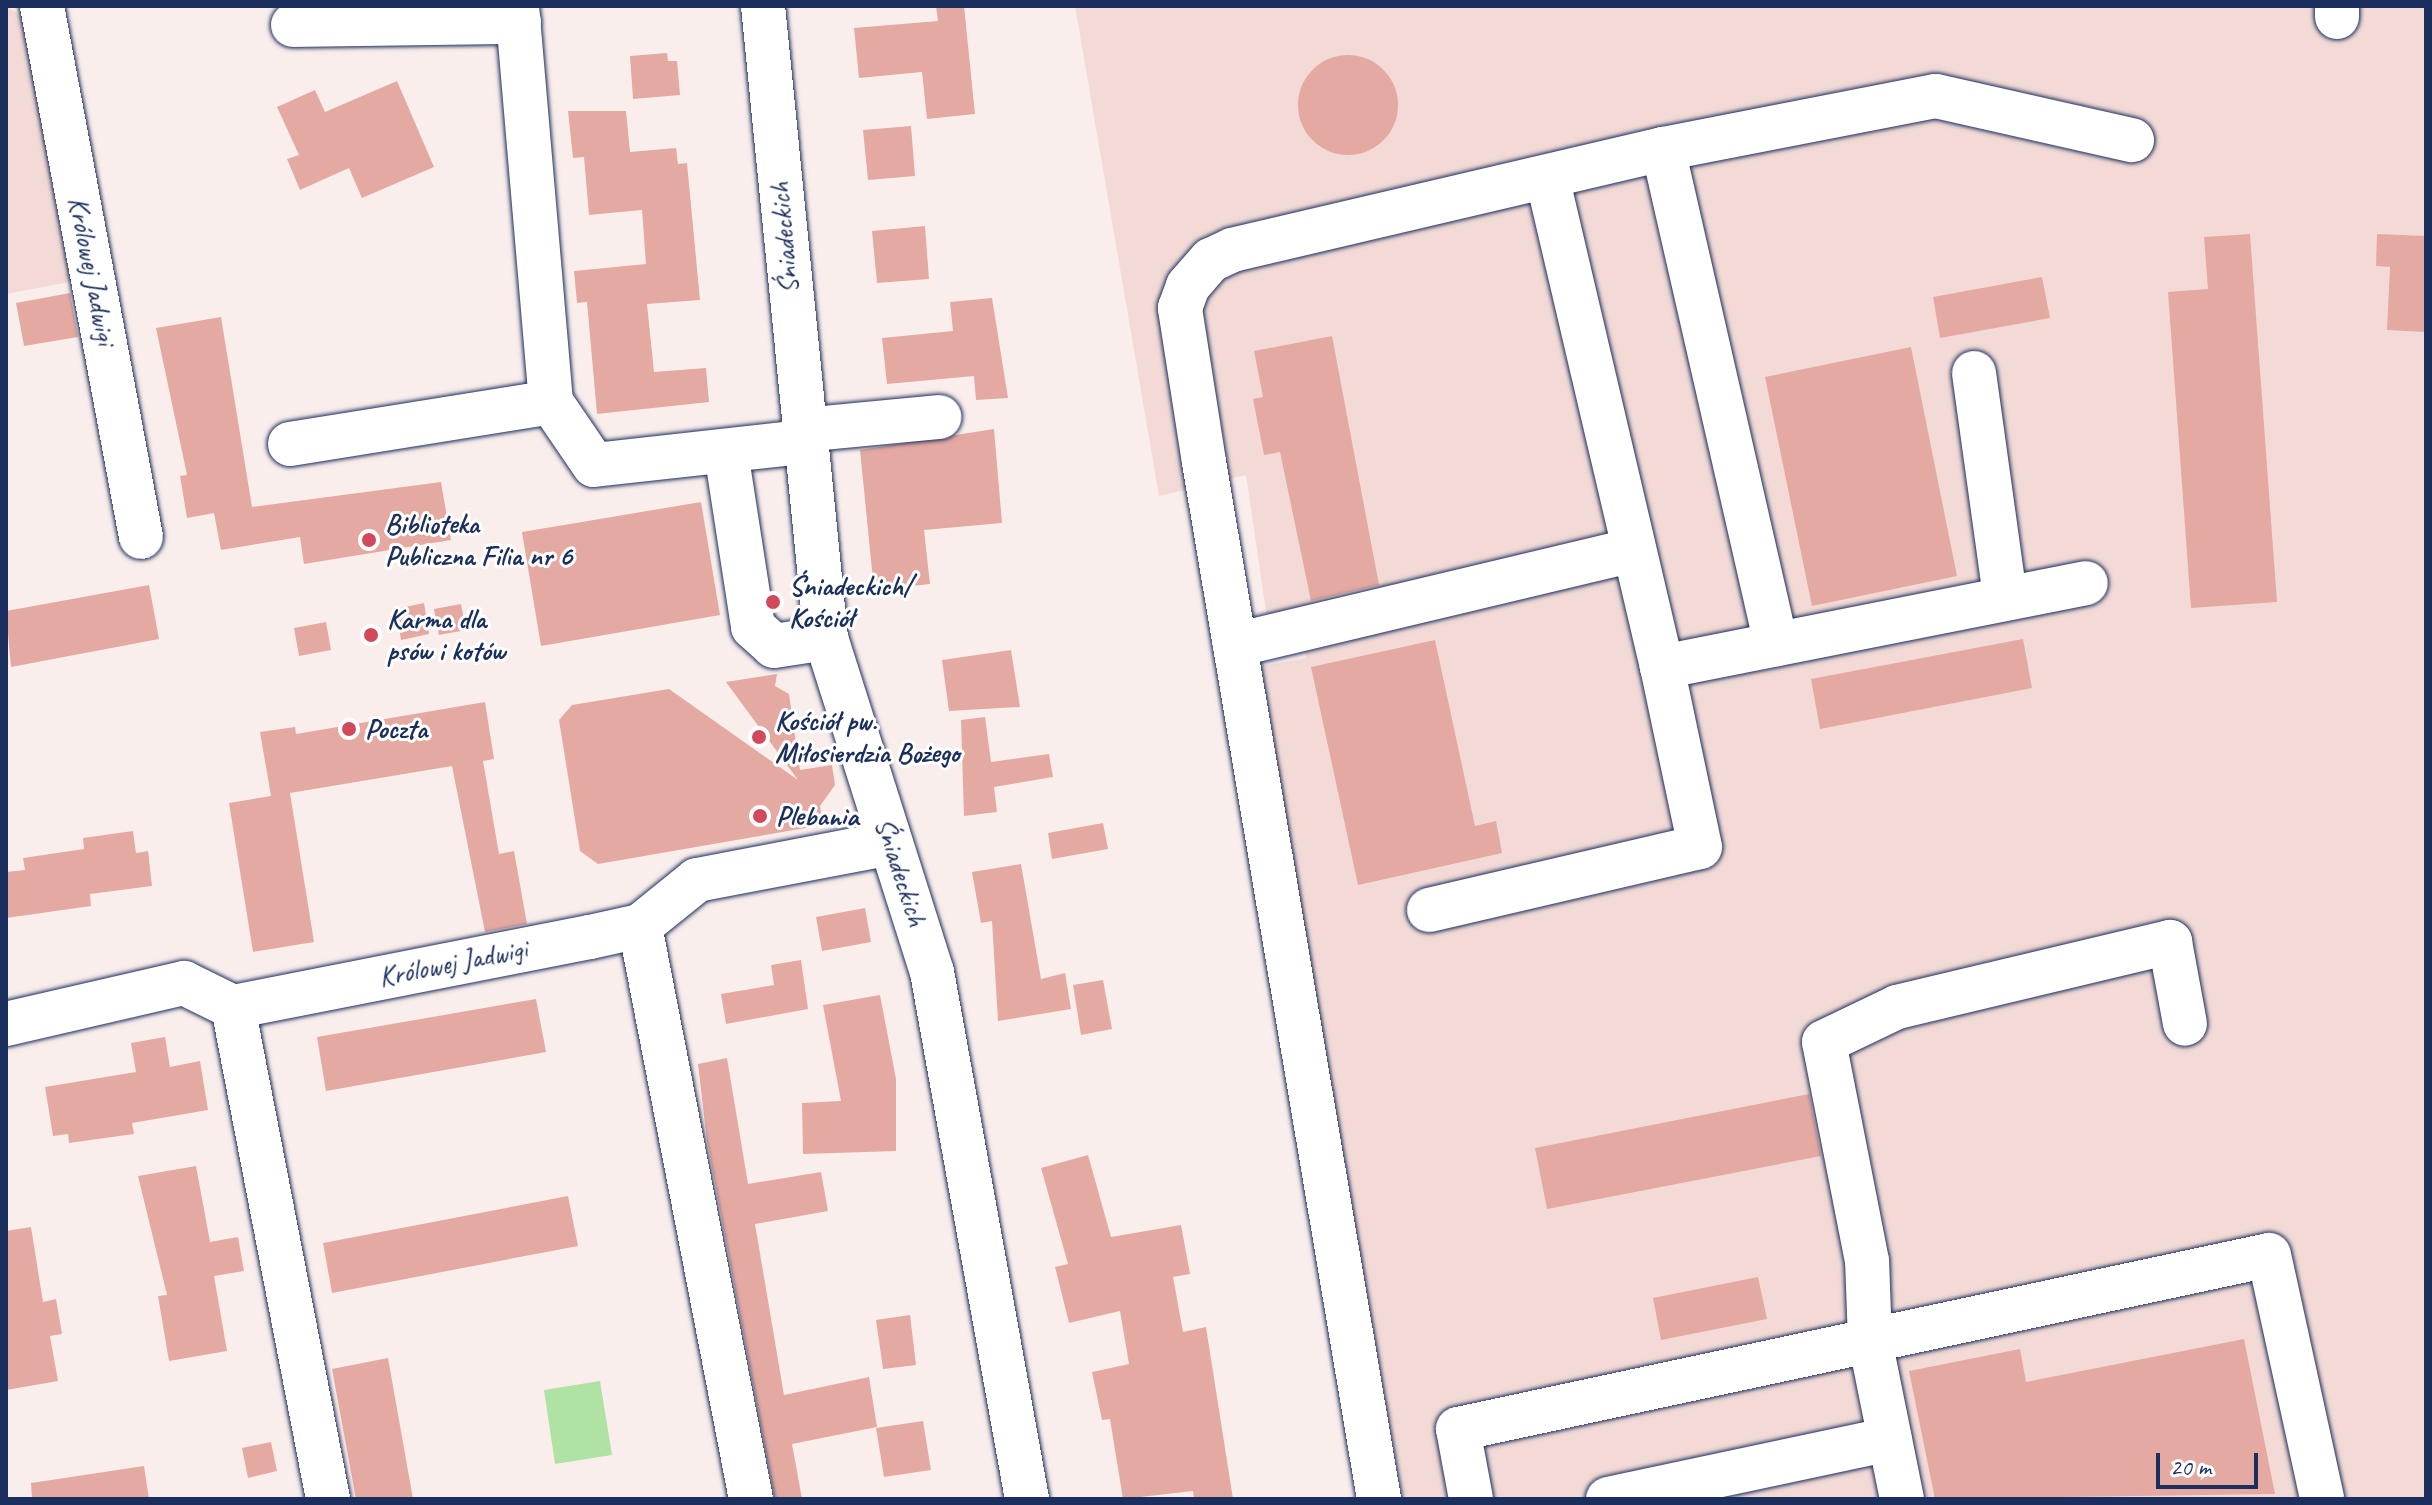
<!DOCTYPE html>
<html>
<head>
<meta charset="utf-8">
<style>
	body { margin:0 }
	#map { position:relative; width:2432px; height:1505px; overflow:hidden; background:#faeeec; font-family:Caveat,sans-serif }
	div>[style] { position:absolute }
	.built>* { inset:0; background:#f3dad6 }
	.green>* { inset:0; background:#afe2a3 }
	.building>* { inset:0; background:#e4aaa2 }
	.round { border-radius:50% }
	.roads { filter:drop-shadow(0 0 2px #1b2f5e) drop-shadow(0 0 2px #1b2f5e) }
	.minor>* { height:44px; margin:-22px; padding:0 22px; transform-origin:22px; border-radius:22px; background:#fff }
	.dots>* { width:22px; height:22px; translate:-50% -50%; box-sizing:border-box; border:4px solid #fff; border-radius:50% }
	span { translate:-50% -50%; white-space:nowrap; text-align:center; line-height:1.15; -webkit-text-stroke:6px #fff; paint-order:stroke }
	.street-label { font-size:28px; color:#1b2f5e }
	.poi-label { font-size:28px; color:#1b2f5e; font-weight:700 }
	.left { translate:0 -50%; text-align:left }
	.frame { position:absolute; inset:0; border:8px solid #1b2f5e; pointer-events:none }
	.scale { position:absolute; left:2156px; top:1453px; width:102px; height:36px; box-sizing:border-box; border:4px solid #1b2f5e; border-top:0; padding-left:10px; font-size:24px; line-height:28px; white-space:nowrap; color:#1b2f5e; -webkit-text-stroke:6px #fff; paint-order:stroke }
</style>
</head>
<body>
<div id="map">
	<div class="built">
		<div style="clip-path:polygon(6px 6px,24px 18px,80px 280px,6px 294px)"></div>
		<div style="clip-path:polygon(1075px 6px,2426px 6px,2426px 1499px,1403px 1499px,1257px 667px,1306px 658px,1303px 635px,1268px 625px,1246px 475px,1159px 496px)"></div>
	</div>
	<div class="green">
		<div style="clip-path:polygon(600px 1381px,612px 1455px,555px 1464px,544px 1390px)"></div>
	</div>
	<div class="building">
		<div style="clip-path:polygon(936px 6px,964px 6px,975px 114px,927px 119px,922px 72px,859px 78px,854px 28px,938px 21px)"></div>
		<div style="clip-path:polygon(667px 53px,668px 61px,677px 61px,680px 95px,633px 99px,630px 56px)"></div>
		<div class="round" style="left:1298px;top:55px;width:100px;height:100px"></div>
		<div style="clip-path:polygon(397px 81px,434px 167px,362px 198px,349px 168px,300px 190px,287px 159px,299px 155px,277px 107px,315px 90px,325px 112px)"></div>
		<div style="clip-path:polygon(568px 111px,626px 111px,630px 152px,676px 148px,678px 164px,687px 163px,700px 300px,647px 304px,654px 372px,706px 368px,709px 402px,597px 414px,587px 302px,577px 303px,574px 271px,646px 264px,642px 210px,589px 215px,584px 157px,573px 158px)"></div>
		<div style="clip-path:polygon(911px 126px,915px 176px,868px 180px,863px 130px)"></div>
		<div style="clip-path:polygon(925px 226px,929px 279px,877px 283px,872px 231px)"></div>
		<div style="clip-path:polygon(2250px 234px,2277px 602px,2191px 608px,2168px 292px,2208px 289px,2204px 237px)"></div>
		<div style="clip-path:polygon(2377px 234px,2426px 236px,2426px 332px,2387px 330px,2390px 267px,2376px 266px)"></div>
		<div style="clip-path:polygon(2042px 277px,2050px 318px,1940px 338px,1933px 297px)"></div>
		<div style="clip-path:polygon(70px 293px,78px 337px,24px 346px,16px 303px)"></div>
		<div style="clip-path:polygon(992px 298px,1008px 398px,976px 400px,974px 376px,887px 384px,882px 338px,953px 331px,950px 302px)"></div>
		<div style="clip-path:polygon(221px 317px,252px 507px,441px 482px,451px 540px,304px 564px,300px 537px,221px 550px,214px 513px,187px 518px,180px 476px,187px 475px,156px 328px)"></div>
		<div style="clip-path:polygon(1332px 336px,1379px 585px,1311px 601px,1280px 452px,1264px 455px,1253px 399px,1263px 397px,1254px 351px)"></div>
		<div style="clip-path:polygon(1911px 347px,1957px 576px,1812px 606px,1765px 377px)"></div>
		<div style="clip-path:polygon(994px 429px,1002px 523px,924px 530px,930px 584px,874px 590px,860px 450px)"></div>
		<div style="clip-path:polygon(701px 502px,720px 615px,541px 646px,522px 532px)"></div>
		<div style="clip-path:polygon(149px 585px,159px 639px,11px 667px,6px 611px)"></div>
		<div style="clip-path:polygon(424px 603px,429px 634px,401px 640px,396px 609px)"></div>
		<div style="clip-path:polygon(461px 604px,466px 630px,439px 635px,434px 609px)"></div>
		<div style="clip-path:polygon(326px 622px,331px 650px,299px 656px,294px 628px)"></div>
		<div style="clip-path:polygon(2023px 639px,2032px 688px,1820px 729px,1811px 679px)"></div>
		<div style="clip-path:polygon(1435px 640px,1475px 826px,1496px 821px,1502px 853px,1358px 885px,1311px 667px)"></div>
		<div style="clip-path:polygon(1011px 650px,1020px 707px,949px 711px,942px 660px)"></div>
		<div style="clip-path:polygon(777px 674px,775px 686px,789px 694px,800px 770px,832px 765px,835px 785px,820px 806px,823px 825px,598px 864px,580px 851px,559px 720px,572px 705px,669px 689px,798px 780px,726px 682px)"></div>
		<div style="clip-path:polygon(485px 702px,494px 759px,483px 761px,499px 854px,514px 851px,527px 924px,485px 932px,452px 766px,290px 793px,314px 942px,253px 952px,229px 803px,271px 796px,260px 732px,295px 727px,296px 734px)"></div>
		<div style="clip-path:polygon(985px 717px,991px 762px,1049px 754px,1053px 777px,994px 787px,997px 812px,964px 816px,961px 720px)"></div>
		<div style="clip-path:polygon(1103px 823px,1108px 849px,1052px 859px,1048px 833px)"></div>
		<div style="clip-path:polygon(133px 831px,136px 853px,148px 851px,152px 886px,90px 894px,91px 906px,6px 918px,6px 872px,25px 870px,23px 858px,84px 849px,83px 838px)"></div>
		<div style="clip-path:polygon(1021px 864px,1041px 979px,1065px 973px,1071px 1009px,998px 1021px,992px 921px,981px 923px,972px 872px)"></div>
		<div style="clip-path:polygon(865px 908px,871px 942px,822px 951px,816px 917px)"></div>
		<div style="clip-path:polygon(801px 960px,808px 1009px,726px 1024px,721px 994px,774px 985px,771px 965px)"></div>
		<div style="clip-path:polygon(1103px 980px,1112px 1029px,1081px 1035px,1073px 985px)"></div>
		<div style="clip-path:polygon(880px 995px,896px 1079px,896px 1151px,803px 1154px,802px 1103px,841px 1101px,823px 1005px)"></div>
		<div style="clip-path:polygon(536px 999px,546px 1052px,326px 1091px,317px 1037px)"></div>
		<div style="clip-path:polygon(165px 1037px,170px 1067px,200px 1061px,208px 1110px,132px 1123px,134px 1134px,69px 1143px,68px 1134px,53px 1136px,45px 1087px,136px 1072px,131px 1043px)"></div>
		<div style="clip-path:polygon(727px 1058px,748px 1184px,821px 1172px,828px 1211px,755px 1224px,784px 1395px,869px 1377px,877px 1427px,792px 1444px,802px 1499px,775px 1499px,707px 1141px,698px 1064px)"></div>
		<div style="clip-path:polygon(1809px 1094px,1821px 1156px,1547px 1209px,1535px 1148px)"></div>
		<div style="clip-path:polygon(1088px 1155px,1111px 1237px,1181px 1225px,1190px 1274px,1173px 1277px,1183px 1332px,1206px 1327px,1233px 1499px,1194px 1499px,1193px 1491px,1123px 1499px,1110px 1419px,1102px 1420px,1092px 1372px,1129px 1364px,1120px 1311px,1069px 1323px,1055px 1267px,1068px 1264px,1041px 1168px)"></div>
		<div style="clip-path:polygon(196px 1166px,210px 1242px,238px 1237px,244px 1271px,214px 1276px,227px 1351px,169px 1361px,158px 1296px,167px 1295px,138px 1176px)"></div>
		<div style="clip-path:polygon(568px 1196px,578px 1246px,332px 1293px,323px 1243px)"></div>
		<div style="clip-path:polygon(31px 1227px,43px 1302px,56px 1299px,62px 1334px,50px 1336px,58px 1381px,6px 1390px,6px 1231px)"></div>
		<div style="clip-path:polygon(1758px 1277px,1767px 1319px,1661px 1340px,1653px 1298px)"></div>
		<div style="clip-path:polygon(910px 1315px,916px 1365px,883px 1369px,876px 1320px)"></div>
		<div style="clip-path:polygon(2244px 1339px,2275px 1494px,1935px 1499px,1909px 1371px,2020px 1349px,2026px 1382px)"></div>
		<div style="clip-path:polygon(388px 1358px,413px 1499px,356px 1499px,332px 1369px)"></div>
		<div style="clip-path:polygon(923px 1421px,931px 1470px,884px 1477px,876px 1428px)"></div>
		<div style="clip-path:polygon(271px 1442px,277px 1471px,248px 1478px,242px 1448px)"></div>
		<div style="clip-path:polygon(144px 1466px,149px 1499px,32px 1499px,31px 1483px)"></div>
	</div>
	<div class="roads">
		<div class="minor">
			<div style="left:42px;top:6px;width:540px;rotate:79.44deg"></div>
			<div style="left:517px;top:6px;width:397px;rotate:85.1deg"></div>
			<div style="left:551px;top:402px;width:76px;rotate:55.7deg"></div>
			<div style="left:594px;top:465px;width:211px;rotate:-6.3deg"></div>
			<div style="left:763px;top:6px;width:635px;rotate:84.31deg"></div>
			<div style="left:826px;top:638px;width:350px;rotate:72.4deg"></div>
			<div style="left:932px;top:972px;width:535px;rotate:79.78deg"></div>
			<div style="left:2337px;top:6px;width:11px;rotate:90deg"></div>
			<div style="left:293px;top:25px;width:226px;rotate:-0.8deg"></div>
			<div style="left:1663px;top:149px;width:508px;rotate:77.14deg"></div>
			<div style="left:1548px;top:181px;width:499px;rotate:76.8deg"></div>
			<div style="left:1974px;top:373px;width:225px;rotate:82.1deg"></div>
			<div style="left:802px;top:430px;width:138px;rotate:-5.4deg"></div>
			<div style="left:290px;top:444px;width:264px;rotate:-9.1deg"></div>
			<div style="left:726px;top:452px;width:177px;rotate:81.2deg"></div>
			<div style="left:753px;top:627px;width:28px;rotate:42deg"></div>
			<div style="left:774px;top:646px;width:53px;rotate:-8.7deg"></div>
			<div style="left:1235px;top:645px;width:410px;rotate:-13.4deg"></div>
			<div style="left:1429px;top:910px;width:278px;rotate:-13.1deg"></div>
			<div style="left:1700px;top:847px;width:184px;rotate:-101.9deg"></div>
			<div style="left:1662px;top:667px;width:432px;rotate:-11.2deg"></div>
			<div style="left:640px;top:926px;width:584px;rotate:79.04deg"></div>
			<div style="left:233px;top:1007px;width:501px;rotate:79.07deg"></div>
			<div style="left:6px;top:1024px;width:183px;rotate:-13deg"></div>
			<div style="left:184px;top:983px;width:55px;rotate:26.1deg"></div>
			<div style="left:233px;top:1007px;width:364px;rotate:-11.1deg"></div>
			<div style="left:590px;top:937px;width:51px;rotate:-12.4deg"></div>
			<div style="left:640px;top:926px;width:73px;rotate:-38.9deg"></div>
			<div style="left:697px;top:880px;width:197px;rotate:-10.8deg"></div>
			<div style="left:1379px;top:1499px;width:1052px;rotate:-99.58deg"></div>
			<div style="left:1204px;top:462px;width:156px;rotate:-98.9deg"></div>
			<div style="left:1180px;top:308px;width:23px;rotate:-70deg"></div>
			<div style="left:1188px;top:286px;width:35px;rotate:-49deg"></div>
			<div style="left:1211px;top:260px;width:23px;rotate:-25deg"></div>
			<div style="left:1232px;top:250px;width:443px;rotate:-13.2deg"></div>
			<div style="left:1663px;top:149px;width:278px;rotate:-11deg"></div>
			<div style="left:1936px;top:96px;width:201px;rotate:12.7deg"></div>
			<div style="left:1471px;top:1499px;width:71px;rotate:-100.5deg"></div>
			<div style="left:1458px;top:1429px;width:829px;rotate:-12.11deg"></div>
			<div style="left:2269px;top:1255px;width:250px;rotate:77.7deg"></div>
			<div style="left:1608px;top:1499px;width:288px;rotate:-12deg"></div>
			<div style="left:1902px;top:1499px;width:161px;rotate:-101.4deg"></div>
			<div style="left:1870px;top:1341px;width:80px;rotate:-92.1deg"></div>
			<div style="left:1867px;top:1261px;width:223px;rotate:-101.1deg"></div>
			<div style="left:1824px;top:1042px;width:81px;rotate:-25.6deg"></div>
			<div style="left:1897px;top:1007px;width:281px;rotate:-13.4deg"></div>
			<div style="left:2170px;top:942px;width:83px;rotate:79.6deg"></div>
		</div>
	</div>
	<div class="dots">
		<div style="left:369px;top:540px;background:#d1495b"></div>
		<div style="left:773px;top:602px;background:#d1495b"></div>
		<div style="left:371px;top:635px;background:#d1495b"></div>
		<div style="left:349px;top:729px;background:#d1495b"></div>
		<div style="left:759px;top:737px;background:#d1495b"></div>
		<div style="left:760px;top:816px;background:#d1495b"></div>
	</div>
	<div class="street-label">
		<span style="left:784px;top:238px;rotate:-95deg">Śniadeckich</span>
		<span style="left:92px;top:271px;rotate:79deg">Królowej Jadwigi</span>
		<span style="left:901px;top:872px;rotate:72deg">Śniadeckich</span>
		<span style="left:453px;top:963px;rotate:-11deg">Królowej Jadwigi</span>
	</div>
	<div class="poi-label">
		<span class="left" style="left:385px;top:540px">Biblioteka<br>Publiczna Filia nr 6</span>
		<span class="left" style="left:789px;top:602px">Śniadeckich/<br>Kościół</span>
		<span class="left" style="left:387px;top:635px">Karma dla<br>psów i kotów</span>
		<span class="left" style="left:775px;top:737px">Kościół pw.<br>Miłosierdzia Bożego</span>
		<span class="left" style="left:365px;top:729px">Poczta</span>
		<span class="left" style="left:776px;top:816px">Plebania</span>
	</div>
	<div class="frame"></div>
	<div class="scale">20 m</div>
</div>
</body>
</html>
